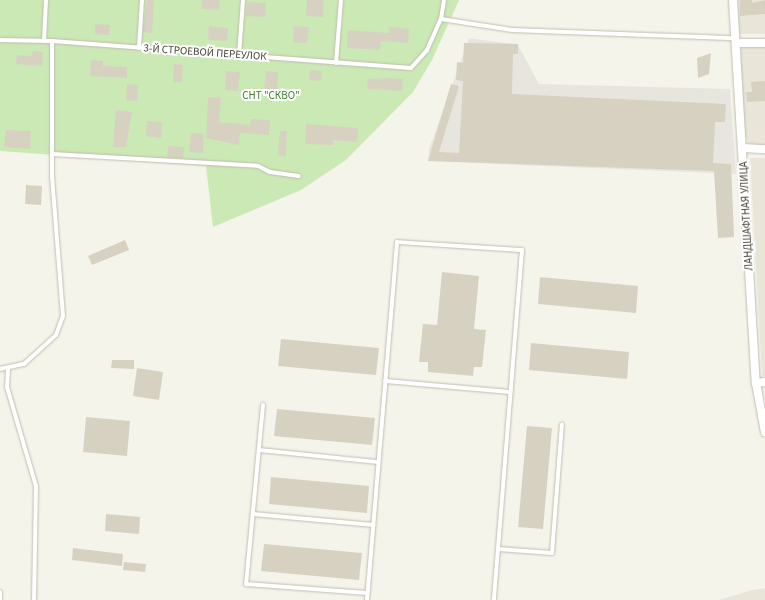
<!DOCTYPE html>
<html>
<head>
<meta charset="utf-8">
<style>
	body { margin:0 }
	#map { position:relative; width:765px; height:600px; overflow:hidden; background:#f5f4eb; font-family:"Source Sans 3",sans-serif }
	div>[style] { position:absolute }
	.residential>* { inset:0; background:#e9e6d9 }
	.industrial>* { inset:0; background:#e8e5df }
	.green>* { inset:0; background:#cbe9b5 }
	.building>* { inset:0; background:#d7d1c1 }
	.roads { filter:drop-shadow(0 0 1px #c1bdae) drop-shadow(0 0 1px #c1bdae) }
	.lane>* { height:4px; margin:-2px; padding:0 2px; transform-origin:2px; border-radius:2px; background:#fff }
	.street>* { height:8px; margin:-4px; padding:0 4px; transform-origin:4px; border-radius:4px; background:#fff }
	span { translate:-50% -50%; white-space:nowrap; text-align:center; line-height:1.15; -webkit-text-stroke:4px #fff; paint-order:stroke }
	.street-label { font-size:11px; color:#4a4539 }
	.park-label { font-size:11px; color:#407c2b }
</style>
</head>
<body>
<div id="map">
	<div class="residential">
		<div style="clip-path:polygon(738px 0,765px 0,765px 34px,739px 34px)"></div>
		<div style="clip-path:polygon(740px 46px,765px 46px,765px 148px,753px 149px,742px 132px)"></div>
		<div style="clip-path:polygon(750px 158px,765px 158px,765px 376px,762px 376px)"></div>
		<div style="clip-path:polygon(765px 588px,765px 600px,719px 600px,752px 590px)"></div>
	</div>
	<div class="industrial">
		<div style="clip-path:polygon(469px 38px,518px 45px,539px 84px,730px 89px,736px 174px,428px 161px,429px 149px)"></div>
	</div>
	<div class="green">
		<div style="clip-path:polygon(0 0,459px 0,432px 60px,413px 92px,346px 160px,301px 190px,213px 227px,206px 166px,0 151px)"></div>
	</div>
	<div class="building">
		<div style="clip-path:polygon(147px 0,154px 0,152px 33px,143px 32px)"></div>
		<div style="clip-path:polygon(202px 0,220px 0,219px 10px,201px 9px)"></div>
		<div style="clip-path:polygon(307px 0,324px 0,323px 17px,306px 16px)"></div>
		<div style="clip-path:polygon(740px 0,752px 0,752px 3px,765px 0,765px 14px,740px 16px)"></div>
		<div style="clip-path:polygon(247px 2px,266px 3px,265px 17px,246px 16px)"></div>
		<div style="clip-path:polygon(95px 24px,110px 25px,109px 35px,95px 34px)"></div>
		<div style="clip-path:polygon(209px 26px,228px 28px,227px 41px,208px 40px)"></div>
		<div style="clip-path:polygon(294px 26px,309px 27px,307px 43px,293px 42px)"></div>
		<div style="clip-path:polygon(389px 27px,409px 29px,408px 43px,381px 41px,380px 50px,347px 48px,348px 30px,389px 33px)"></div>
		<div style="clip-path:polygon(464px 43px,518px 44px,518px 54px,513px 54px,512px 94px,726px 104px,725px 122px,715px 122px,713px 163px,731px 164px,734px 237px,718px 238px,714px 171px,428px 161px,451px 84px,459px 86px,439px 152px,459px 153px,463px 81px,456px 80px,457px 62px,463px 63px)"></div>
		<div style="clip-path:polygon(33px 51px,43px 52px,42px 66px,16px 64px,17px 55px,32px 56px)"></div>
		<div style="clip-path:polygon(711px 53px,709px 74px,698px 78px,697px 58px)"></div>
		<div style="clip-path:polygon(91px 60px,103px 61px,103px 66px,127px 67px,127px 78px,90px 76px)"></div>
		<div style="clip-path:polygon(174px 64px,183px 65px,182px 82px,173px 82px)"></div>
		<div style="clip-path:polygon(310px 70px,322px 71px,321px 81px,309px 80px)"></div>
		<div style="clip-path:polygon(226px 71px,240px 72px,238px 91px,225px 90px)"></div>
		<div style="clip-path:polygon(266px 71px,278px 72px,277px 91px,264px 90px)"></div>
		<div style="clip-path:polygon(384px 78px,403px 79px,402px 91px,367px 89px,368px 79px)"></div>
		<div style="clip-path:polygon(765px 81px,765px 101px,747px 102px,746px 92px,752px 92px,751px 82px)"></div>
		<div style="clip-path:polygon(127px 84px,138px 85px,137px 101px,126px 100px)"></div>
		<div style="clip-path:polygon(208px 97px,221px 98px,219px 122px,250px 125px,251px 119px,270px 120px,269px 135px,240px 133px,239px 145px,206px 138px)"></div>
		<div style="clip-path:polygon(116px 110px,132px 112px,126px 147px,113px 147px)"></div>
		<div style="clip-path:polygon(147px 121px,162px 122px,161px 138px,146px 136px)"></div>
		<div style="clip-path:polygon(306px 124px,358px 128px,357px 142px,333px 140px,333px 145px,305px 144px)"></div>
		<div style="clip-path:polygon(6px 130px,31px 131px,30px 149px,4px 147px)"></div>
		<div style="clip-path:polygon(280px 131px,287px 131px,286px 156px,278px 155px)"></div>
		<div style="clip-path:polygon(191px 133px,204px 134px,203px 153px,189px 152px)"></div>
		<div style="clip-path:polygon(168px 146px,184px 147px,183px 158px,167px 157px)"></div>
		<div style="clip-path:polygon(26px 185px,42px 186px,41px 205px,25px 204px)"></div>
		<div style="clip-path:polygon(125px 240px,129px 250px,92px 265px,88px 256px)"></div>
		<div style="clip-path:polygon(442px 272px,479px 276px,474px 329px,486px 330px,482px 367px,474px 367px,473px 376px,428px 372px,428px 362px,419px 362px,423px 324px,437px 325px)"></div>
		<div style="clip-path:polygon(540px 277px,638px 286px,636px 313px,538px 304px)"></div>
		<div style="clip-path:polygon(281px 339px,379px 348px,376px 375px,278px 366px)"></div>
		<div style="clip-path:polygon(531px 343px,629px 352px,627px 379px,529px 370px)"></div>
		<div style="clip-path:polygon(112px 360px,134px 360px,134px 369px,111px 368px)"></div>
		<div style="clip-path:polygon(137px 368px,163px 372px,159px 400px,133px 396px)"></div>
		<div style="clip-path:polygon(277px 409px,375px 418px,372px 445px,274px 436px)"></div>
		<div style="clip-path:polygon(86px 417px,130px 421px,127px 456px,83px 452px)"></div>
		<div style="clip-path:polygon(527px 426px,552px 428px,543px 529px,518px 527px)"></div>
		<div style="clip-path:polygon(271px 477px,369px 486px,367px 513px,269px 504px)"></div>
		<div style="clip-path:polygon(106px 514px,140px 517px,139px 534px,105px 531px)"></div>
		<div style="clip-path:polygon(264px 544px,362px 553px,359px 580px,261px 571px)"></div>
		<div style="clip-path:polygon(73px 548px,123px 554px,122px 566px,72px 560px)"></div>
		<div style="clip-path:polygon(124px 562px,146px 564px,145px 572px,123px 570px)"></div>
	</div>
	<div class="roads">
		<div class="lane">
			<div style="left:441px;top:19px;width:72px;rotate:8.8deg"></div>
			<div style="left:512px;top:30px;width:223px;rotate:2.1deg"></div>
			<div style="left:0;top:40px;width:52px;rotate:1.1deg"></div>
			<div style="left:52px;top:41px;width:360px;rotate:4.3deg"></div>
			<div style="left:411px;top:68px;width:24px;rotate:-48deg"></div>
			<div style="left:427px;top:50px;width:34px;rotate:-66deg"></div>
			<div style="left:441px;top:19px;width:19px;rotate:-81deg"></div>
			<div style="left:44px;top:41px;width:41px;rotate:-87.2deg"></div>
			<div style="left:139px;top:48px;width:48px;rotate:-86.4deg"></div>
			<div style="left:239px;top:55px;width:55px;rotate:-85.8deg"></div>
			<div style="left:336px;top:63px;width:63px;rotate:-85.5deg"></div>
			<div style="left:52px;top:154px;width:206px;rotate:3.3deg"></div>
			<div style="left:258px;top:166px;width:13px;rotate:27deg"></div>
			<div style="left:270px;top:172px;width:29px;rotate:8deg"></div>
			<div style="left:0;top:369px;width:25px;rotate:-12deg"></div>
			<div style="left:24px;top:364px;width:43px;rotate:-42.2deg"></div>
			<div style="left:56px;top:335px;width:20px;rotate:-70deg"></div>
			<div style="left:63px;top:316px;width:140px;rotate:-94.5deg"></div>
			<div style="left:52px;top:176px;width:135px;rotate:-90deg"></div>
			<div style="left:8px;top:369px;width:18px;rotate:93deg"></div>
			<div style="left:7px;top:387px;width:103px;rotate:73.7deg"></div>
			<div style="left:36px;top:486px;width:114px;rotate:91deg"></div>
			<div style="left:385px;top:381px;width:126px;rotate:5deg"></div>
			<div style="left:263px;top:405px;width:180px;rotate:95.4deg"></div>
			<div style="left:246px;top:584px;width:121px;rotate:4.3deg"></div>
			<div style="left:259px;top:450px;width:120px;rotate:5.8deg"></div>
			<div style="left:253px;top:514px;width:121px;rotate:5.2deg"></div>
			<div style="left:498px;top:549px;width:54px;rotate:4.2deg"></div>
			<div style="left:552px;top:553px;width:129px;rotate:-85.6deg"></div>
			<div style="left:0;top:592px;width:8px;rotate:90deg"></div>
			<div style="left:367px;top:600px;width:359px;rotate:-85.2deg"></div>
			<div style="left:397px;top:242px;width:125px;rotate:3.7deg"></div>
			<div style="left:522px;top:250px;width:351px;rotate:94.6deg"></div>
		</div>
		<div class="street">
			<div style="left:733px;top:0;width:384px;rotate:86.6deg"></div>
			<div style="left:756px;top:383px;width:50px;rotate:79.6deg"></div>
			<div style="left:736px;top:43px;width:29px"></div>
			<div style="left:743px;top:148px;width:22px;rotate:3deg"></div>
			<div style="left:756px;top:383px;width:9px;rotate:-6deg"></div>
		</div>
	</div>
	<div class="street-label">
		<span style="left:205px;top:53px;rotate:4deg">3-Й СТРОЕВОЙ ПЕРЕУЛОК</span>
		<span style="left:747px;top:216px;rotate:-93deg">ЛАНДШАФТНАЯ УЛИЦА</span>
	</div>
	<div class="park-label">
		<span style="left:271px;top:96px">СНТ "СКВО"</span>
	</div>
</div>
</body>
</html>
